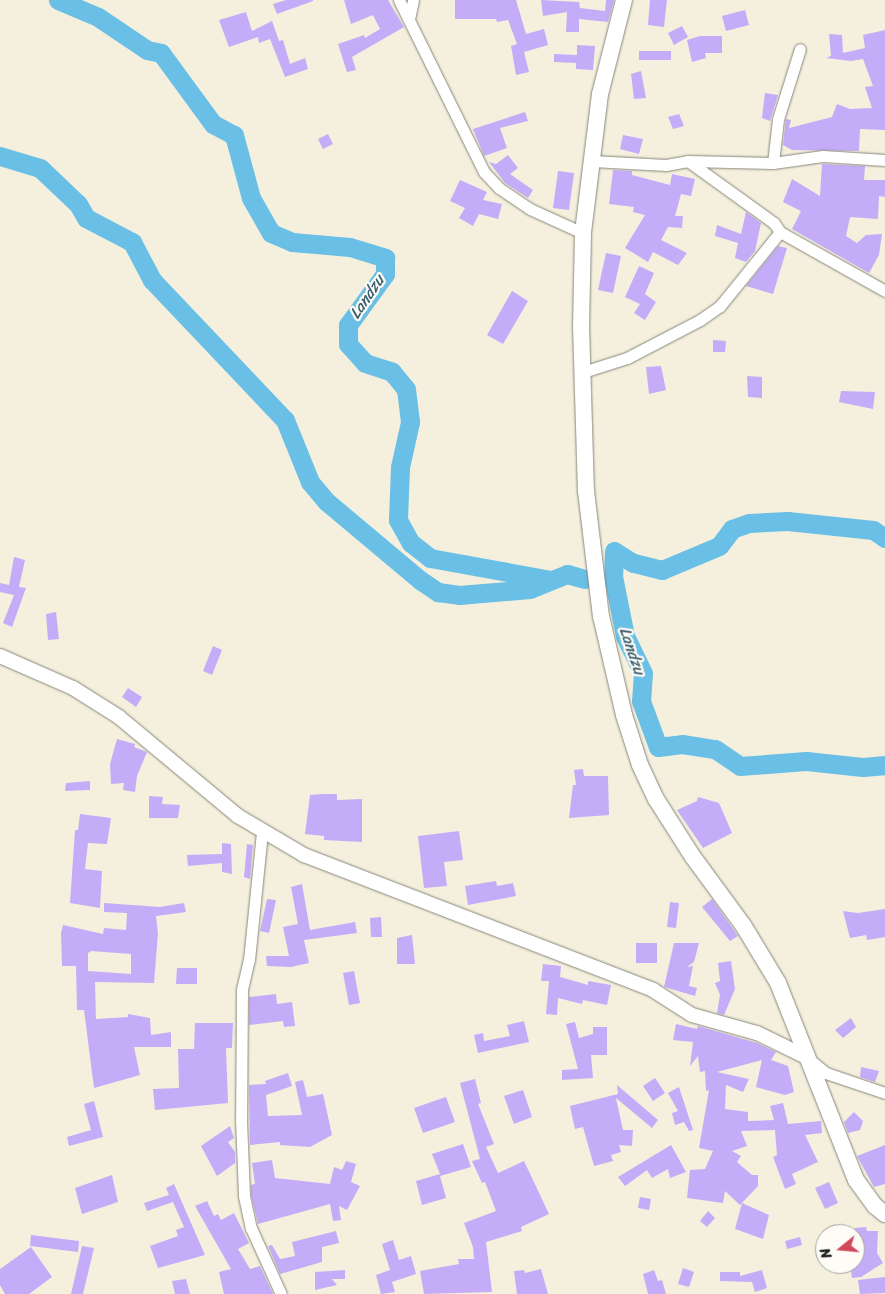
<!DOCTYPE html>
<html>
<head>
<meta charset="utf-8">
<style>
	body { margin:0 }
	#map { position:relative; width:885px; height:1294px; overflow:hidden; background:#f4f0dd; font-family:Sriracha,sans-serif }
	div>[style] { position:absolute }
	.river>* { height:19px; margin:-9.5px; padding:0 9.5px; transform-origin:9.5px; border-radius:9.5px; background:#6abfe6 }
	.building>* { inset:0; background:#c5acf8 }
	.roads { filter:drop-shadow(0 0 1px #88867c) drop-shadow(0 0 1px #88867c) }
	.minor>* { height:11px; margin:-5.5px; padding:0 5.5px; transform-origin:5.5px; border-radius:5.5px; background:#fff }
	.tertiary>* { height:14px; margin:-7px; padding:0 7px; transform-origin:7px; border-radius:7px; background:#fff }
	.secondary>* { height:16px; margin:-8px; padding:0 8px; transform-origin:8px; border-radius:8px; background:#fff }
	span { translate:-50% -50%; white-space:nowrap; text-align:center; line-height:1.15; -webkit-text-stroke:4.5px #fdfcf7; paint-order:stroke }
	.water-label { font-size:16px; color:#3b5d6d; font-style:italic }
	.north { position:absolute; left:815px; top:1224px; width:50px; height:50px; box-sizing:border-box; background:#fdfcf7; border:1px solid #a3a29f; border-radius:50%; rotate:253deg; font-size:14px; font-weight:700; line-height:20px; text-align:center; color:#1c1c1c }
	.north::after { content:''; display:block; margin:auto; width:18px; height:22px; background:#d1495b; clip-path:polygon(50% 0,100% 100%,50% 72%,0 100%) }
</style>
</head>
<body>
<div id="map">
	<div class="river">
		<div style="left:58px;top:0;width:43px;rotate:23deg"></div>
		<div style="left:98px;top:17px;width:59px;rotate:34deg"></div>
		<div style="left:147px;top:50px;width:14px;rotate:12deg"></div>
		<div style="left:161px;top:53px;width:88px;rotate:53.8deg"></div>
		<div style="left:213px;top:124px;width:24px;rotate:28deg"></div>
		<div style="left:234px;top:135px;width:65px;rotate:74.9deg"></div>
		<div style="left:251px;top:198px;width:40px;rotate:60.3deg"></div>
		<div style="left:271px;top:233px;width:23px;rotate:23deg"></div>
		<div style="left:292px;top:242px;width:58px;rotate:4.9deg"></div>
		<div style="left:350px;top:247px;width:37px;rotate:17deg"></div>
		<div style="left:385px;top:258px;width:16px;rotate:90deg"></div>
		<div style="left:385px;top:274px;width:63px;rotate:126deg"></div>
		<div style="left:348px;top:325px;width:19px;rotate:90deg"></div>
		<div style="left:348px;top:344px;width:25px;rotate:48deg"></div>
		<div style="left:365px;top:363px;width:28px;rotate:18deg"></div>
		<div style="left:392px;top:372px;width:22px;rotate:51deg"></div>
		<div style="left:406px;top:389px;width:33px;rotate:83deg"></div>
		<div style="left:410px;top:422px;width:46px;rotate:102.5deg"></div>
		<div style="left:400px;top:467px;width:53px;rotate:92.2deg"></div>
		<div style="left:398px;top:520px;width:26px;rotate:61deg"></div>
		<div style="left:411px;top:543px;width:24px;rotate:38deg"></div>
		<div style="left:430px;top:558px;width:123px;rotate:10.3deg"></div>
		<div style="left:0;top:156px;width:42px;rotate:16.7deg"></div>
		<div style="left:40px;top:168px;width:52px;rotate:43.5deg"></div>
		<div style="left:78px;top:204px;width:16px;rotate:60deg"></div>
		<div style="left:86px;top:218px;width:52px;rotate:27.6deg"></div>
		<div style="left:132px;top:242px;width:43px;rotate:62.2deg"></div>
		<div style="left:152px;top:280px;width:193px;rotate:46.5deg"></div>
		<div style="left:285px;top:420px;width:67px;rotate:68deg"></div>
		<div style="left:310px;top:482px;width:26px;rotate:50deg"></div>
		<div style="left:327px;top:502px;width:121px;rotate:40deg"></div>
		<div style="left:420px;top:580px;width:22px;rotate:34deg"></div>
		<div style="left:438px;top:592px;width:21px;rotate:8deg"></div>
		<div style="left:459px;top:595px;width:71px;rotate:-4.8deg"></div>
		<div style="left:530px;top:589px;width:40px;rotate:-22deg"></div>
		<div style="left:567px;top:574px;width:18px;rotate:16deg"></div>
		<div style="left:885px;top:538px;width:14px;rotate:-146deg"></div>
		<div style="left:873px;top:530px;width:86px;rotate:-174deg"></div>
		<div style="left:787px;top:521px;width:38px;rotate:177deg"></div>
		<div style="left:749px;top:523px;width:18px;rotate:161deg"></div>
		<div style="left:732px;top:529px;width:21px;rotate:127deg"></div>
		<div style="left:719px;top:546px;width:62px;rotate:157.2deg"></div>
		<div style="left:662px;top:570px;width:30px;rotate:-166deg"></div>
		<div style="left:633px;top:563px;width:22px;rotate:-148deg"></div>
		<div style="left:614px;top:551px;width:25px;rotate:92deg"></div>
		<div style="left:613px;top:576px;width:61px;rotate:78.7deg"></div>
		<div style="left:625px;top:636px;width:41px;rotate:64.1deg"></div>
		<div style="left:643px;top:673px;width:28px;rotate:94deg"></div>
		<div style="left:641px;top:701px;width:49px;rotate:69.7deg"></div>
		<div style="left:658px;top:747px;width:24px;rotate:-7deg"></div>
		<div style="left:682px;top:744px;width:33px;rotate:9deg"></div>
		<div style="left:715px;top:749px;width:30px;rotate:34deg"></div>
		<div style="left:740px;top:766px;width:66px;rotate:-4.3deg"></div>
		<div style="left:806px;top:761px;width:57px;rotate:6deg"></div>
		<div style="left:863px;top:767px;width:22px;rotate:-5deg"></div>
	</div>
	<div class="building">
		<div style="clip-path:polygon(286px 0,313px 0,313px 1px,277px 14px,273px 4px)"></div>
		<div style="clip-path:polygon(344px 0,388px 0,404px 27px,352px 57px,356px 70px,347px 72px,338px 44px,364px 35px,365px 38px,380px 29px,373px 15px,351px 24px)"></div>
		<div style="clip-path:polygon(455px 0,516px 0,526px 34px,544px 29px,548px 45px,524px 52px,529px 72px,516px 75px,511px 46px,517px 44px,508px 20px,497px 22px,496px 19px,455px 19px)"></div>
		<div style="clip-path:polygon(541px 0,579px 2px,580px 8px,605px 11px,606px 0,614px 0,608px 22px,579px 19px,579px 32px,566px 32px,567px 12px,543px 16px)"></div>
		<div style="clip-path:polygon(650px 0,667px 0,664px 27px,648px 25px)"></div>
		<div style="clip-path:polygon(745px 10px,749px 25px,726px 31px,722px 16px)"></div>
		<div style="clip-path:polygon(246px 12px,252px 31px,272px 21px,279px 41px,283px 40px,290px 64px,305px 58px,308px 69px,285px 77px,270px 39px,259px 43px,258px 37px,229px 47px,219px 20px)"></div>
		<div style="clip-path:polygon(682px 26px,688px 37px,674px 45px,668px 33px)"></div>
		<div style="clip-path:polygon(885px 30px,885px 130px,860px 129px,859px 151px,792px 150px,783px 145px,786px 119px,791px 120px,789px 128px,832px 117px,837px 104px,850px 109px,872px 108px,865px 87px,873px 86px,863px 59px,851px 61px,826px 58px,831px 56px,829px 34px,842px 35px,843px 53px,865px 48px,863px 35px)"></div>
		<div style="clip-path:polygon(700px 36px,722px 36px,722px 53px,705px 53px,706px 58px,692px 62px,687px 40px)"></div>
		<div style="clip-path:polygon(577px 45px,595px 46px,593px 70px,576px 69px,576px 63px,554px 62px,554px 54px,577px 55px)"></div>
		<div style="clip-path:polygon(639px 51px,671px 51px,671px 60px,639px 60px)"></div>
		<div style="clip-path:polygon(641px 71px,646px 98px,634px 99px,631px 74px)"></div>
		<div style="clip-path:polygon(765px 93px,778px 95px,770px 121px,762px 118px)"></div>
		<div style="clip-path:polygon(525px 112px,528px 121px,500px 128px,507px 148px,484px 156px,473px 129px)"></div>
		<div style="clip-path:polygon(679px 114px,684px 126px,673px 129px,668px 117px)"></div>
		<div style="clip-path:polygon(328px 134px,333px 144px,323px 149px,318px 139px)"></div>
		<div style="clip-path:polygon(623px 135px,643px 139px,639px 154px,620px 149px)"></div>
		<div style="clip-path:polygon(508px 155px,518px 168px,510px 174px,533px 190px,528px 198px,505px 183px,489px 162px,496px 164px)"></div>
		<div style="clip-path:polygon(822px 164px,865px 166px,864px 180px,885px 180px,885px 197px,879px 196px,878px 219px,850px 217px,846px 236px,857px 243px,866px 235px,882px 234px,879px 255px,869px 273px,792px 229px,801px 211px,783px 202px,792px 179px,820px 196px)"></div>
		<div style="clip-path:polygon(613px 170px,632px 171px,632px 175px,670px 185px,672px 174px,695px 179px,691px 196px,681px 194px,675px 216px,683px 216px,682px 228px,668px 227px,661px 240px,687px 253px,678px 265px,653px 252px,648px 262px,625px 248px,645px 215px,633px 212px,634px 207px,609px 204px)"></div>
		<div style="clip-path:polygon(558px 171px,574px 173px,569px 210px,553px 208px)"></div>
		<div style="clip-path:polygon(460px 180px,487px 192px,483px 200px,502px 204px,498px 219px,479px 214px,473px 226px,459px 218px,465px 208px,450px 201px)"></div>
		<div style="clip-path:polygon(746px 212px,761px 223px,755px 251px,746px 262px,735px 258px,738px 243px,715px 236px,717px 225px,741px 234px)"></div>
		<div style="clip-path:polygon(778px 246px,787px 248px,773px 294px,746px 286px)"></div>
		<div style="clip-path:polygon(606px 253px,621px 256px,613px 293px,598px 290px)"></div>
		<div style="clip-path:polygon(639px 266px,654px 273px,645px 294px,656px 302px,645px 320px,634px 313px,640px 304px,625px 297px)"></div>
		<div style="clip-path:polygon(512px 291px,528px 301px,503px 344px,487px 335px)"></div>
		<div style="clip-path:polygon(713px 340px,726px 341px,725px 352px,713px 352px)"></div>
		<div style="clip-path:polygon(661px 366px,666px 390px,649px 394px,646px 367px)"></div>
		<div style="clip-path:polygon(747px 376px,762px 377px,762px 398px,748px 397px)"></div>
		<div style="clip-path:polygon(841px 391px,875px 392px,873px 409px,839px 402px)"></div>
		<div style="clip-path:polygon(14px 557px,25px 560px,19px 587px,26px 588px,12px 627px,3px 623px,14px 595px,0 592px,0 583px,9px 585px)"></div>
		<div style="clip-path:polygon(56px 612px,59px 639px,48px 640px,46px 614px)"></div>
		<div style="clip-path:polygon(213px 646px,222px 650px,212px 675px,203px 671px)"></div>
		<div style="clip-path:polygon(128px 688px,142px 697px,136px 707px,122px 697px)"></div>
		<div style="clip-path:polygon(117px 739px,135px 744px,134px 747px,147px 752px,137px 776px,135px 792px,123px 790px,124px 783px,111px 784px,110px 764px)"></div>
		<div style="clip-path:polygon(583px 769px,584px 776px,608px 776px,609px 815px,569px 818px,573px 785px,576px 785px,574px 770px)"></div>
		<div style="clip-path:polygon(90px 781px,90px 790px,65px 791px,66px 783px)"></div>
		<div style="clip-path:polygon(324px 794px,337px 794px,337px 800px,362px 799px,362px 842px,324px 840px,324px 836px,305px 834px,310px 795px)"></div>
		<div style="clip-path:polygon(149px 796px,163px 797px,162px 804px,180px 805px,178px 818px,149px 818px)"></div>
		<div style="clip-path:polygon(698px 797px,719px 803px,732px 833px,703px 848px,677px 810px,697px 801px)"></div>
		<div style="clip-path:polygon(80px 814px,111px 818px,107px 844px,88px 843px,85px 869px,102px 871px,100px 908px,70px 903px,75px 830px,78px 830px)"></div>
		<div style="clip-path:polygon(459px 831px,463px 860px,444px 862px,447px 886px,424px 888px,418px 836px)"></div>
		<div style="clip-path:polygon(222px 843px,231px 844px,232px 874px,222px 872px,222px 863px,188px 866px,187px 855px,222px 854px)"></div>
		<div style="clip-path:polygon(247px 844px,253px 845px,250px 879px,244px 877px)"></div>
		<div style="clip-path:polygon(496px 881px,497px 886px,513px 883px,516px 896px,468px 905px,465px 886px)"></div>
		<div style="clip-path:polygon(302px 884px,310px 930px,355px 922px,357px 933px,304px 940px,309px 963px,291px 967px,267px 966px,266px 956px,289px 956px,283px 927px,298px 924px,291px 887px)"></div>
		<div style="clip-path:polygon(267px 899px,276px 900px,269px 933px,260px 931px)"></div>
		<div style="clip-path:polygon(712px 899px,738px 936px,730px 941px,702px 907px)"></div>
		<div style="clip-path:polygon(670px 902px,679px 903px,676px 928px,667px 927px)"></div>
		<div style="clip-path:polygon(evenodd,104px 903px,160px 907px,184px 903px,186px 912px,156px 916px,158px 933px,154px 983px,95px 982px,96px 1019px,128px 1017px,128px 1014px,150px 1018px,151px 1035px,171px 1032px,171px 1047px,134px 1047px,140px 1075px,94px 1088px,84px 1010px,77px 1010px,76px 966px,62px 966px,61px 933px,63px 925px,103px 934px,104px 928px,126px 930px,127px 913px,104px 912px,104px 903px,91px 951px,131px 954px,131px 974px,88px 971px,88px 953px,91px 951px)"></div>
		<div style="clip-path:polygon(885px 909px,885px 937px,867px 940px,866px 935px,850px 938px,843px 911px,858px 913px)"></div>
		<div style="clip-path:polygon(381px 917px,382px 937px,371px 937px,370px 918px)"></div>
		<div style="clip-path:polygon(412px 935px,415px 964px,397px 964px,397px 938px)"></div>
		<div style="clip-path:polygon(636px 943px,657px 943px,657px 963px,636px 963px)"></div>
		<div style="clip-path:polygon(674px 943px,699px 943px,694px 962px,687px 967px,693px 966px,689px 986px,697px 988px,695px 996px,664px 987px)"></div>
		<div style="clip-path:polygon(731px 961px,735px 989px,724px 1015px,717px 1013px,720px 995px,715px 983px,720px 981px,718px 963px)"></div>
		<div style="clip-path:polygon(543px 964px,561px 966px,560px 977px,588px 985px,588px 981px,611px 985px,607px 1005px,583px 1000px,582px 1004px,558px 998px,557px 1015px,546px 1014px,549px 981px,541px 981px)"></div>
		<div style="clip-path:polygon(177px 968px,197px 968px,197px 984px,176px 984px)"></div>
		<div style="clip-path:polygon(354px 971px,360px 1003px,349px 1005px,343px 973px)"></div>
		<div style="clip-path:polygon(276px 994px,277px 1004px,292px 1002px,295px 1026px,284px 1027px,283px 1021px,249px 1025px,249px 997px)"></div>
		<div style="clip-path:polygon(851px 1018px,856px 1027px,843px 1038px,835px 1030px)"></div>
		<div style="clip-path:polygon(524px 1021px,529px 1042px,478px 1053px,474px 1035px,483px 1033px,484px 1041px,510px 1036px,507px 1025px)"></div>
		<div style="clip-path:polygon(575px 1022px,579px 1038px,593px 1034px,593px 1027px,607px 1027px,607px 1055px,591px 1055px,593px 1078px,562px 1080px,562px 1070px,578px 1069px,566px 1024px)"></div>
		<div style="clip-path:polygon(195px 1023px,233px 1023px,232px 1048px,226px 1048px,228px 1103px,155px 1110px,153px 1089px,179px 1088px,178px 1049px,194px 1049px)"></div>
		<div style="clip-path:polygon(676px 1024px,697px 1029px,698px 1026px,757px 1043px,776px 1052px,771px 1060px,788px 1066px,794px 1092px,785px 1095px,756px 1087px,762px 1060px,717px 1072px,749px 1079px,743px 1092px,726px 1085px,725px 1109px,748px 1112px,748px 1121px,774px 1120px,770px 1106px,783px 1103px,788px 1124px,821px 1121px,822px 1133px,805px 1135px,818px 1162px,792px 1174px,796px 1184px,785px 1189px,773px 1157px,777px 1155px,775px 1130px,741px 1131px,747px 1146px,732px 1151px,741px 1156px,737px 1162px,752px 1175px,758px 1175px,758px 1186px,740px 1205px,725px 1191px,723px 1203px,687px 1198px,690px 1170px,705px 1169px,713px 1151px,699px 1148px,709px 1090px,706px 1091px,705px 1071px,700px 1072px,698px 1056px,690px 1066px,693px 1042px,673px 1040px)"></div>
		<div style="clip-path:polygon(861px 1067px,879px 1071px,875px 1082px,860px 1077px)"></div>
		<div style="clip-path:polygon(288px 1073px,292px 1086px,266px 1095px,268px 1116px,302px 1115px,295px 1082px,303px 1080px,307px 1097px,323px 1094px,332px 1135px,310px 1147px,280px 1145px,280px 1142px,250px 1145px,249px 1085px,266px 1084px,265px 1081px)"></div>
		<div style="clip-path:polygon(655px 1078px,665px 1093px,653px 1101px,643px 1086px)"></div>
		<div style="clip-path:polygon(475px 1079px,481px 1103px,478px 1104px,494px 1144px,486px 1147px,498px 1173px,524px 1161px,549px 1214px,521px 1227px,522px 1231px,486px 1242px,492px 1292px,424px 1294px,420px 1271px,459px 1264px,458px 1259px,474px 1259px,473px 1247px,464px 1223px,496px 1211px,485px 1182px,482px 1183px,472px 1161px,480px 1159px,460px 1083px)"></div>
		<div style="clip-path:polygon(617px 1085px,658px 1120px,652px 1128px,616px 1098px,623px 1130px,633px 1130px,632px 1146px,619px 1145px,621px 1152px,611px 1155px,613px 1161px,594px 1166px,583px 1127px,575px 1129px,570px 1106px,618px 1094px)"></div>
		<div style="clip-path:polygon(679px 1087px,693px 1130px,689px 1131px,684px 1122px,675px 1125px,672px 1113px,678px 1111px,668px 1093px)"></div>
		<div style="clip-path:polygon(523px 1090px,532px 1117px,514px 1124px,504px 1096px)"></div>
		<div style="clip-path:polygon(446px 1097px,455px 1122px,423px 1133px,414px 1108px)"></div>
		<div style="clip-path:polygon(94px 1101px,103px 1137px,69px 1146px,67px 1137px,91px 1130px,84px 1104px)"></div>
		<div style="clip-path:polygon(854px 1112px,863px 1121px,860px 1130px,848px 1133px,844px 1122px)"></div>
		<div style="clip-path:polygon(230px 1126px,234px 1138px,228px 1142px,235px 1152px,235px 1163px,217px 1176px,201px 1146px)"></div>
		<div style="clip-path:polygon(463px 1144px,471px 1167px,440px 1176px,446px 1198px,422px 1205px,416px 1181px,440px 1174px,432px 1154px)"></div>
		<div style="clip-path:polygon(671px 1145px,686px 1172px,670px 1178px,668px 1169px,652px 1178px,647px 1170px,625px 1186px,618px 1177px)"></div>
		<div style="clip-path:polygon(885px 1145px,885px 1184px,874px 1187px,857px 1156px)"></div>
		<div style="clip-path:polygon(272px 1160px,275px 1178px,330px 1184px,334px 1167px,342px 1170px,346px 1161px,356px 1164px,351px 1182px,360px 1186px,347px 1210px,339px 1206px,341px 1220px,333px 1221px,330px 1204px,258px 1224px,251px 1195px,251px 1185px,255px 1184px,252px 1163px)"></div>
		<div style="clip-path:polygon(112px 1175px,118px 1202px,82px 1214px,75px 1188px)"></div>
		<div style="clip-path:polygon(829px 1182px,838px 1203px,825px 1209px,815px 1188px)"></div>
		<div style="clip-path:polygon(174px 1184px,205px 1255px,158px 1268px,150px 1246px,178px 1236px,176px 1230px,184px 1227px,173px 1202px,147px 1211px,144px 1203px,169px 1195px,166px 1188px)"></div>
		<div style="clip-path:polygon(640px 1197px,651px 1199px,649px 1210px,638px 1208px)"></div>
		<div style="clip-path:polygon(207px 1201px,214px 1216px,218px 1214px,221px 1220px,234px 1213px,249px 1243px,238px 1249px,250px 1269px,260px 1266px,273px 1294px,224px 1294px,219px 1272px,231px 1269px,195px 1206px)"></div>
		<div style="clip-path:polygon(742px 1203px,769px 1215px,763px 1239px,735px 1229px)"></div>
		<div style="clip-path:polygon(708px 1211px,715px 1218px,707px 1227px,700px 1221px)"></div>
		<div style="clip-path:polygon(866px 1227px,867px 1231px,878px 1231px,877px 1253px,883px 1263px,861px 1277px,852px 1278px,850px 1264px,855px 1264px,855px 1228px)"></div>
		<div style="clip-path:polygon(336px 1231px,339px 1243px,322px 1247px,322px 1262px,280px 1274px,268px 1246px,272px 1245px,280px 1259px,295px 1256px,292px 1242px)"></div>
		<div style="clip-path:polygon(31px 1235px,79px 1241px,78px 1252px,30px 1246px)"></div>
		<div style="clip-path:polygon(800px 1237px,802px 1245px,787px 1249px,785px 1241px)"></div>
		<div style="clip-path:polygon(393px 1240px,399px 1260px,411px 1256px,416px 1274px,392px 1282px,395px 1292px,381px 1294px,376px 1275px,390px 1270px,382px 1244px)"></div>
		<div style="clip-path:polygon(82px 1246px,94px 1248px,83px 1294px,71px 1294px)"></div>
		<div style="clip-path:polygon(31px 1247px,52px 1277px,29px 1294px,5px 1294px,0 1285px,0 1269px)"></div>
		<div style="clip-path:polygon(683px 1268px,694px 1272px,689px 1287px,678px 1284px)"></div>
		<div style="clip-path:polygon(541px 1269px,548px 1294px,517px 1294px,514px 1271px,524px 1270px,525px 1273px)"></div>
		<div style="clip-path:polygon(345px 1270px,345px 1279px,332px 1279px,337px 1285px,315px 1290px,315px 1272px)"></div>
		<div style="clip-path:polygon(654px 1270px,658px 1281px,662px 1280px,666px 1294px,648px 1294px,643px 1274px)"></div>
		<div style="clip-path:polygon(762px 1270px,767px 1288px,755px 1292px,752px 1282px,720px 1281px,720px 1272px,740px 1272px,740px 1276px)"></div>
		<div style="clip-path:polygon(885px 1277px,885px 1293px,860px 1294px,858px 1280px)"></div>
		<div style="clip-path:polygon(186px 1279px,190px 1294px,175px 1294px,172px 1281px)"></div>
	</div>
	<div class="roads">
		<div class="minor">
			<div style="left:399px;top:0;width:192px;rotate:63.7deg"></div>
			<div style="left:484px;top:172px;width:22px;rotate:47deg"></div>
			<div style="left:499px;top:188px;width:37px;rotate:34deg"></div>
			<div style="left:530px;top:209px;width:58px;rotate:24.4deg"></div>
			<div style="left:409px;top:19px;width:19px;rotate:-78deg"></div>
			<div style="left:592px;top:161px;width:74px;rotate:3.1deg"></div>
			<div style="left:666px;top:165px;width:22px;rotate:-10deg"></div>
			<div style="left:688px;top:161px;width:85px;rotate:1.3deg"></div>
			<div style="left:773px;top:163px;width:50px;rotate:-8deg"></div>
			<div style="left:823px;top:156px;width:62px;rotate:3.7deg"></div>
			<div style="left:688px;top:161px;width:106px;rotate:35.8deg"></div>
			<div style="left:774px;top:223px;width:11px;rotate:56deg"></div>
			<div style="left:780px;top:232px;width:120px;rotate:29.3deg"></div>
			<div style="left:773px;top:163px;width:44px;rotate:-83.5deg"></div>
			<div style="left:778px;top:119px;width:73px;rotate:-72.6deg"></div>
			<div style="left:583px;top:372px;width:46px;rotate:-17.7deg"></div>
			<div style="left:627px;top:358px;width:82px;rotate:-27.5deg"></div>
			<div style="left:700px;top:320px;width:24px;rotate:-35deg"></div>
			<div style="left:720px;top:306px;width:95px;rotate:-51deg"></div>
			<div style="left:262px;top:832px;width:128px;rotate:95.8deg"></div>
			<div style="left:249px;top:959px;width:32px;rotate:103deg"></div>
			<div style="left:242px;top:990px;width:130px;rotate:90.4deg"></div>
			<div style="left:241px;top:1120px;width:76px;rotate:87.7deg"></div>
			<div style="left:244px;top:1196px;width:33px;rotate:78deg"></div>
			<div style="left:251px;top:1228px;width:72px;rotate:65.6deg"></div>
			<div style="left:810px;top:1060px;width:21px;rotate:39deg"></div>
			<div style="left:826px;top:1073px;width:62px;rotate:18.7deg"></div>
		</div>
		<div class="tertiary">
			<div style="left:0;top:656px;width:80px;rotate:23.7deg"></div>
			<div style="left:73px;top:688px;width:54px;rotate:32.2deg"></div>
			<div style="left:119px;top:717px;width:155px;rotate:39.8deg"></div>
			<div style="left:238px;top:816px;width:77px;rotate:30.6deg"></div>
			<div style="left:304px;top:855px;width:374px;rotate:21.1deg"></div>
			<div style="left:653px;top:990px;width:46px;rotate:32.7deg"></div>
			<div style="left:692px;top:1015px;width:67px;rotate:15.5deg"></div>
			<div style="left:757px;top:1033px;width:57px;rotate:26.1deg"></div>
		</div>
		<div class="secondary">
			<div style="left:624px;top:0;width:97px;rotate:104.3deg"></div>
			<div style="left:600px;top:94px;width:140px;rotate:97deg"></div>
			<div style="left:583px;top:233px;width:92px;rotate:91.2deg"></div>
			<div style="left:581px;top:325px;width:166px;rotate:88.3deg"></div>
			<div style="left:586px;top:491px;width:126px;rotate:83.2deg"></div>
			<div style="left:601px;top:616px;width:102px;rotate:76.9deg"></div>
			<div style="left:624px;top:715px;width:52px;rotate:72.3deg"></div>
			<div style="left:640px;top:765px;width:38px;rotate:65deg"></div>
			<div style="left:656px;top:799px;width:69px;rotate:57.5deg"></div>
			<div style="left:693px;top:857px;width:84px;rotate:53.7deg"></div>
			<div style="left:743px;top:925px;width:68px;rotate:58.9deg"></div>
			<div style="left:778px;top:983px;width:212px;rotate:68.4deg"></div>
			<div style="left:856px;top:1180px;width:32px;rotate:54deg"></div>
			<div style="left:875px;top:1206px;width:13px;rotate:39deg"></div>
		</div>
	</div>
	<div class="water-label">
		<span style="left:367px;top:297px;rotate:-56deg">Landzu</span>
		<span style="left:632px;top:651px;rotate:71deg">Landzu</span>
	</div>
	<div class="north">N</div>
</div>
</body>
</html>
